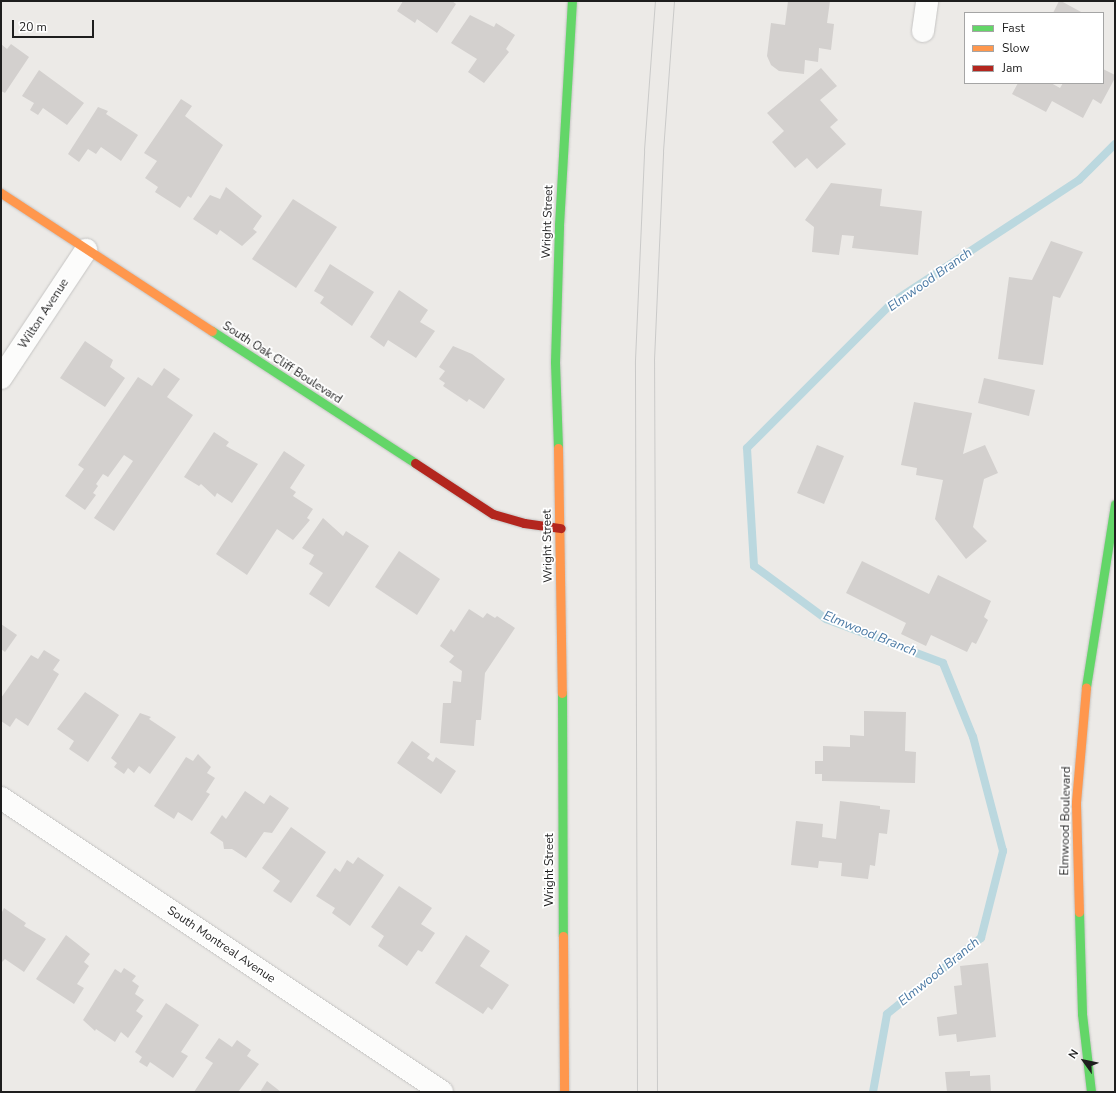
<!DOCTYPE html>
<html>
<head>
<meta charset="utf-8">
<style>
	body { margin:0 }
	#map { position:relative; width:1116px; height:1093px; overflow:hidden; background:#eceae7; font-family:"Nunito Sans",sans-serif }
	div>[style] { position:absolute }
	.stream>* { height:8px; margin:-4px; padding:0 4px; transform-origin:4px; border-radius:4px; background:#bbd8df }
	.building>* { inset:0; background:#d3d0ce }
	.roads { filter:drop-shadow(0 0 1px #c5c4c3) drop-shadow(0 0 1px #c5c4c3) }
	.street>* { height:22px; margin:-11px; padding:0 11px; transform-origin:11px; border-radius:11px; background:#fcfcfb }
	.fast>* { height:9px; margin:-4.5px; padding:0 4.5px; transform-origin:4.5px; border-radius:4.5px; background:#63d668 }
	.slow>* { height:9px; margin:-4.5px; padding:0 4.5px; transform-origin:4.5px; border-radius:4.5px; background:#ff974d }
	.jam>* { height:9px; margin:-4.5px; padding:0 4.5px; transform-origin:4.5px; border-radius:4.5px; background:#b3261e }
	.tram>* { height:1px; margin:-0.5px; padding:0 0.5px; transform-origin:0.5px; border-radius:0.5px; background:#cacac9 }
	span { translate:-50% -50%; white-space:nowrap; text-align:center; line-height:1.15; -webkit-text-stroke:3.5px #fff; paint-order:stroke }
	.street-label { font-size:12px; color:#1e1e1e }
	.water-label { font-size:13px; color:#4a79a4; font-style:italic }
	.frame { position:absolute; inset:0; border:2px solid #1e1e1e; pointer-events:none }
	.legend { position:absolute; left:964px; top:12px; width:140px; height:72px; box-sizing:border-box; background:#fff; border:1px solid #a5a5a5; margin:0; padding:5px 7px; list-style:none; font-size:12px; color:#1e1e1e }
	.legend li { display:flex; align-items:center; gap:8px; height:20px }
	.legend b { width:20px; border:1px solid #a5a5a5 }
	.north { position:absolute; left:1064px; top:1041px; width:40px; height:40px; -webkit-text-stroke:3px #fff; paint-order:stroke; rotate:303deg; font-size:11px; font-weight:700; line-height:16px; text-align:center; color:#1e1e1e }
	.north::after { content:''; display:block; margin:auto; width:14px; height:18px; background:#1e1e1e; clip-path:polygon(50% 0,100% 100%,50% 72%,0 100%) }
	.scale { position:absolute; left:12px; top:20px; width:82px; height:18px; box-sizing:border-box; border:2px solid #1e1e1e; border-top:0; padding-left:5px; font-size:12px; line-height:14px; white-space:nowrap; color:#1e1e1e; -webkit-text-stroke:3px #fff; paint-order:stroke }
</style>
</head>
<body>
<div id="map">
	<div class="stream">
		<div style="left:873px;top:1092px;width:79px;rotate:-79.8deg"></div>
		<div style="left:887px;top:1014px;width:121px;rotate:-39deg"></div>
		<div style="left:981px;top:938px;width:90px;rotate:-75.8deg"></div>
		<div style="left:1003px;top:851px;width:118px;rotate:-104.7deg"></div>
		<div style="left:973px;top:737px;width:80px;rotate:-112.1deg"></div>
		<div style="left:943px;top:663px;width:125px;rotate:-159.4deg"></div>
		<div style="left:826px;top:619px;width:89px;rotate:-143.6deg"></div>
		<div style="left:754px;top:566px;width:118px;rotate:-93.4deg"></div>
		<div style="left:747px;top:448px;width:208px;rotate:-45deg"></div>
		<div style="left:894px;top:301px;width:221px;rotate:-33.2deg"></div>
		<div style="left:1079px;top:180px;width:51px;rotate:-45deg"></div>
	</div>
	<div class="building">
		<div style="clip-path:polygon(403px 1px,452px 1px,456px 4px,437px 33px,417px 19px,415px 23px,397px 11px)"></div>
		<div style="clip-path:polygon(788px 1px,830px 1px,827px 23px,834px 24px,831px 50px,819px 48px,818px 62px,805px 60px,804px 74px,779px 71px,771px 65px,767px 56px,771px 23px,785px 25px)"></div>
		<div style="clip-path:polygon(1059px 1px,1061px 1px,1083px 13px,1053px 13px)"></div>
		<div style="clip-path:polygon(470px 15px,494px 27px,496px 23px,515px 35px,506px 49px,509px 52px,484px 83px,468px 72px,477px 59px,451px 43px)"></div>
		<div style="clip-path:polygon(1px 44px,7px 49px,11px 44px,29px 57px,5px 93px,1px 91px)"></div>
		<div style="clip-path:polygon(821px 68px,837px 86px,820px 100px,838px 120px,830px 127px,846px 144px,817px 169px,807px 158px,795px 168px,772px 142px,784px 131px,767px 113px)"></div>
		<div style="clip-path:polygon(1103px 69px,1115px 75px,1115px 78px,1101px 104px,1093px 99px,1083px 118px,1052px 101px,1046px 112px,1012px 94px,1018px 83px,1051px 83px,1060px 88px,1063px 83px,1103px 83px)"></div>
		<div style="clip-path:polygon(39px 70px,84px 103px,67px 125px,43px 108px,38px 115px,30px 110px,34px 103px,22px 96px)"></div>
		<div style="clip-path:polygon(181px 99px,192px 106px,185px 116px,223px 145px,191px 198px,188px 196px,180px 208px,155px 192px,158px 187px,145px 178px,157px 161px,144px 153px)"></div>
		<div style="clip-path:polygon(98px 107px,108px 111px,106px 114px,138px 135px,121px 161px,101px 147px,96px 154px,88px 149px,79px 162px,68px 154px)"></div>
		<div style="clip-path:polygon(831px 183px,882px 189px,880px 206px,922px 211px,918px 255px,852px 248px,854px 236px,842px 235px,839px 255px,812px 252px,814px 227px,805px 220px)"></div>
		<div style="clip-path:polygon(226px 187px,262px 216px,253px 229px,257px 232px,242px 246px,220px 230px,217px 235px,193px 219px,210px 195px,220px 199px)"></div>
		<div style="clip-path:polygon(293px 199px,337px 227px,296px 288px,252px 259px)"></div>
		<div style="clip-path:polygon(1051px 241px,1083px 252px,1060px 298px,1053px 296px,1043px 365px,998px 359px,1009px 277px,1032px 280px)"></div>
		<div style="clip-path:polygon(330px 264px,374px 292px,352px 326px,320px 303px,324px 297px,314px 291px)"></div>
		<div style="clip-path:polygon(399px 290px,428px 310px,420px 322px,435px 331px,416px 358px,388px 340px,384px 347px,370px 337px)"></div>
		<div style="clip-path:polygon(85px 341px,113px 360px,110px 367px,125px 378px,105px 407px,60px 378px)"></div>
		<div style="clip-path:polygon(453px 346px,472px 354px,505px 379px,484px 409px,469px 399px,467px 402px,443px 386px,445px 383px,439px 379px,445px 371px,439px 367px)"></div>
		<div style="clip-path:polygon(164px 368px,180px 379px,167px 397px,193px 415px,114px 531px,94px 518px,133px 461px,124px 455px,108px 477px,103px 474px,96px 484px,98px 486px,93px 493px,96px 495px,85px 510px,65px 496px,84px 469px,78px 465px,138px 377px,152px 386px)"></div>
		<div style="clip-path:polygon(984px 378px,1035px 390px,1029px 416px,978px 403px)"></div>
		<div style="clip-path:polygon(914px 402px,972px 413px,963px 454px,985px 445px,998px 473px,984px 479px,973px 527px,987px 541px,966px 559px,935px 519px,943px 480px,916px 475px,917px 468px,901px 465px)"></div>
		<div style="clip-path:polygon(214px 432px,229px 442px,226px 446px,258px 464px,232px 503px,217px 493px,215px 497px,201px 484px,199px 486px,184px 477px)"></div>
		<div style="clip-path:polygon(817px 445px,844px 456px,824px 504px,797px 493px)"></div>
		<div style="clip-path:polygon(284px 451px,305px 465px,290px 488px,296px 492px,293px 496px,313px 509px,307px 518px,310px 520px,293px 540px,277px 529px,247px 575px,216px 554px)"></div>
		<div style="clip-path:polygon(323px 518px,343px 536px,346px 531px,369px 546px,329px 607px,309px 594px,323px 573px,309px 564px,314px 555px,302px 548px)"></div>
		<div style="clip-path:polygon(399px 551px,440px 579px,417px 615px,375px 587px)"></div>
		<div style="clip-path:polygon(862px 561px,929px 594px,938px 575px,991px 601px,984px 617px,988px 620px,976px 644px,972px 642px,967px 652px,931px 635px,926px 646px,901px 634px,906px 623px,846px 593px)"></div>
		<div style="clip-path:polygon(469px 609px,483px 618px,487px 613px,495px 618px,497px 616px,515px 628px,485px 673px,481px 720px,476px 720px,474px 746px,440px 743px,443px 703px,451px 703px,453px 681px,461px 682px,462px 671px,449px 662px,454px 656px,440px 646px,451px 629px,454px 632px)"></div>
		<div style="clip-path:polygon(1px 624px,17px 635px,5px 652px,1px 649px)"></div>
		<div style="clip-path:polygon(44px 650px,60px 660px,53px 670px,59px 674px,28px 726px,16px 718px,10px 727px,1px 721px,1px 698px,31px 655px,38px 659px)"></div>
		<div style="clip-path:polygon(85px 692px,119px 715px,88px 762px,69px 749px,74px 741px,57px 729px)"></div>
		<div style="clip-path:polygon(864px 711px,906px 712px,905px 751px,916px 752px,915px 783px,822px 781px,822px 774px,815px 774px,815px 761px,823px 761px,823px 746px,850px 747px,850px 735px,864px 736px)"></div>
		<div style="clip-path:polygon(140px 713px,151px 717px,149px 719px,176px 737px,150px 774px,139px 766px,134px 773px,128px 768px,124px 774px,114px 767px,117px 763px,111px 758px)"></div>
		<div style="clip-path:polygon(412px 741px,430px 754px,427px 758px,433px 762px,436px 757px,456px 771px,441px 794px,397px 763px)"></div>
		<div style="clip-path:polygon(198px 754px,211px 767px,207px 773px,215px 778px,206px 792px,210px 794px,192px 821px,178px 812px,174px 819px,154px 806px,186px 757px,193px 761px)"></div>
		<div style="clip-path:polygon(245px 791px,264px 804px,270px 795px,289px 808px,272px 833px,264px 832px,246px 858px,232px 849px,224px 849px,223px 842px,210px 833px,222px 815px,226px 819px)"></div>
		<div style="clip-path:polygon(840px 801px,880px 806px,880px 809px,890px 810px,887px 834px,879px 833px,875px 866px,870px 865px,868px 879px,841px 876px,842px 863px,819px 861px,818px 868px,791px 865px,796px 821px,823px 824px,822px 837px,836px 839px)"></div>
		<div style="clip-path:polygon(291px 827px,326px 852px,291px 903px,273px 891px,280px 881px,262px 868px)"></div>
		<div style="clip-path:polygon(358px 857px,384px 875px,350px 926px,332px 913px,335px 908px,316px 896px,335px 868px,340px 872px,347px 860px,353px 864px)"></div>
		<div style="clip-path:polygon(399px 886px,432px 908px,421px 924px,435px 933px,422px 952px,418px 950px,407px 966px,378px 946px,384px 936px,371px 927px)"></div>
		<div style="clip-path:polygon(4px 908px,26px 923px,24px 926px,46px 939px,24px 972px,5px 959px,1px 963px,1px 914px)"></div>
		<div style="clip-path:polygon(66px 935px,90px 954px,84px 962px,89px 966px,77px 984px,84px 988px,74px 1004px,36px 979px)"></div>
		<div style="clip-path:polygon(466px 935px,490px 951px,480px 966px,509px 985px,492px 1010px,488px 1007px,483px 1014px,435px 983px)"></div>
		<div style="clip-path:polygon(988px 963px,996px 1037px,957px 1042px,956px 1034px,939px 1036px,937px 1017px,957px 1014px,954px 986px,962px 985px,960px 966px)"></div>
		<div style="clip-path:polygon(124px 968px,136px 976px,132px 981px,139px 986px,135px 994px,144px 1000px,136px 1011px,143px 1016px,128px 1038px,121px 1032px,115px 1042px,96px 1029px,95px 1031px,83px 1020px,115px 969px,121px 973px)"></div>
		<div style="clip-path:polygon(166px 1003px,199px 1025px,181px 1052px,188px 1056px,173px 1078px,150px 1062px,147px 1067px,139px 1062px,142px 1057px,135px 1052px)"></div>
		<div style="clip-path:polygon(219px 1038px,232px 1047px,237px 1040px,251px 1050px,247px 1056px,259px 1064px,238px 1092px,194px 1092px,213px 1063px,205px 1058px)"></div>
		<div style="clip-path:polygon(970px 1071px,970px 1076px,990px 1075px,991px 1092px,947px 1092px,945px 1072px)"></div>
		<div style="clip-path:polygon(267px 1081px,281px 1092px,260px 1092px)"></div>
	</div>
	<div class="roads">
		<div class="street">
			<div style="left:923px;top:31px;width:30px;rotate:-82deg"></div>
			<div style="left:1px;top:378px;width:154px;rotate:-56.4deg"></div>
			<div style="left:1px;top:798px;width:530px;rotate:33.69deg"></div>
		</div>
		<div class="fast">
			<div style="left:212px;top:331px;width:242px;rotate:33deg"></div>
			<div style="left:558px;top:448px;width:86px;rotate:-92deg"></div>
			<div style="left:555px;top:362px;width:137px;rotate:-88.3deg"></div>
			<div style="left:559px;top:225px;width:224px;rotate:-86.7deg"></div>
			<div style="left:1086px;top:687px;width:185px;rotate:-81deg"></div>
			<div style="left:562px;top:693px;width:243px;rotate:89.8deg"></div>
			<div style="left:1079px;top:912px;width:102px;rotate:88.3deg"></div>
			<div style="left:1082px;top:1014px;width:79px;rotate:83.4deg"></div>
		</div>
		<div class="slow">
			<div style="left:1px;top:193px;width:252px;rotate:33.2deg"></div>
			<div style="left:558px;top:448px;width:245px;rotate:89.1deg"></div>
			<div style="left:1079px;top:912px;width:110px;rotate:-91.6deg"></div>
			<div style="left:1076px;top:802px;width:115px;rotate:-85deg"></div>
			<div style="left:563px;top:936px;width:156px;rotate:89.6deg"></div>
		</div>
		<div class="jam">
			<div style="left:415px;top:463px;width:93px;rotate:33.2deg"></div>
			<div style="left:493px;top:514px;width:32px;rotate:16deg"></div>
			<div style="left:524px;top:523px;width:37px;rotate:8deg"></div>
		</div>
	</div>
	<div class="tram">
		<div style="left:637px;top:1092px;width:732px;rotate:-90.16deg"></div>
		<div style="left:635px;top:360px;width:210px;rotate:-87.5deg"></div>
		<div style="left:644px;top:150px;width:149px;rotate:-85.8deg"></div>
		<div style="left:657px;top:1092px;width:732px;rotate:-90.23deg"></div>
		<div style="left:654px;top:360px;width:209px;rotate:-87.5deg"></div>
		<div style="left:663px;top:151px;width:150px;rotate:-85.8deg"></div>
	</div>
	<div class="street-label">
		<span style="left:548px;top:222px;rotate:-88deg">Wright Street</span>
		<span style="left:44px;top:314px;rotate:-57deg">Wilton Avenue</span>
		<span style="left:282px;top:363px;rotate:33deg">South Oak Cliff Boulevard</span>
		<span style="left:548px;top:546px;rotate:-91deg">Wright Street</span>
		<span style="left:1066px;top:821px;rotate:-89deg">Elmwood Boulevard</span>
		<span style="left:550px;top:870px;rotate:-90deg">Wright Street</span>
		<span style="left:221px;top:945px;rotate:34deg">South Montreal Avenue</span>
	</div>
	<div class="water-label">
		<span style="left:930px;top:280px;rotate:-35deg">Elmwood Branch</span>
		<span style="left:870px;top:634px;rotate:22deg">Elmwood Branch</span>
		<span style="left:939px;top:972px;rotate:-39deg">Elmwood Branch</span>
	</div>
	<div class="frame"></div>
	<ul class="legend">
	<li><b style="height:5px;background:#63d668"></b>Fast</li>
	<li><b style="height:5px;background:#ff974d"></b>Slow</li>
	<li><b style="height:5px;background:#b3261e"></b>Jam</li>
	</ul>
	<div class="north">N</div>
	<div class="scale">20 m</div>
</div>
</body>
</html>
